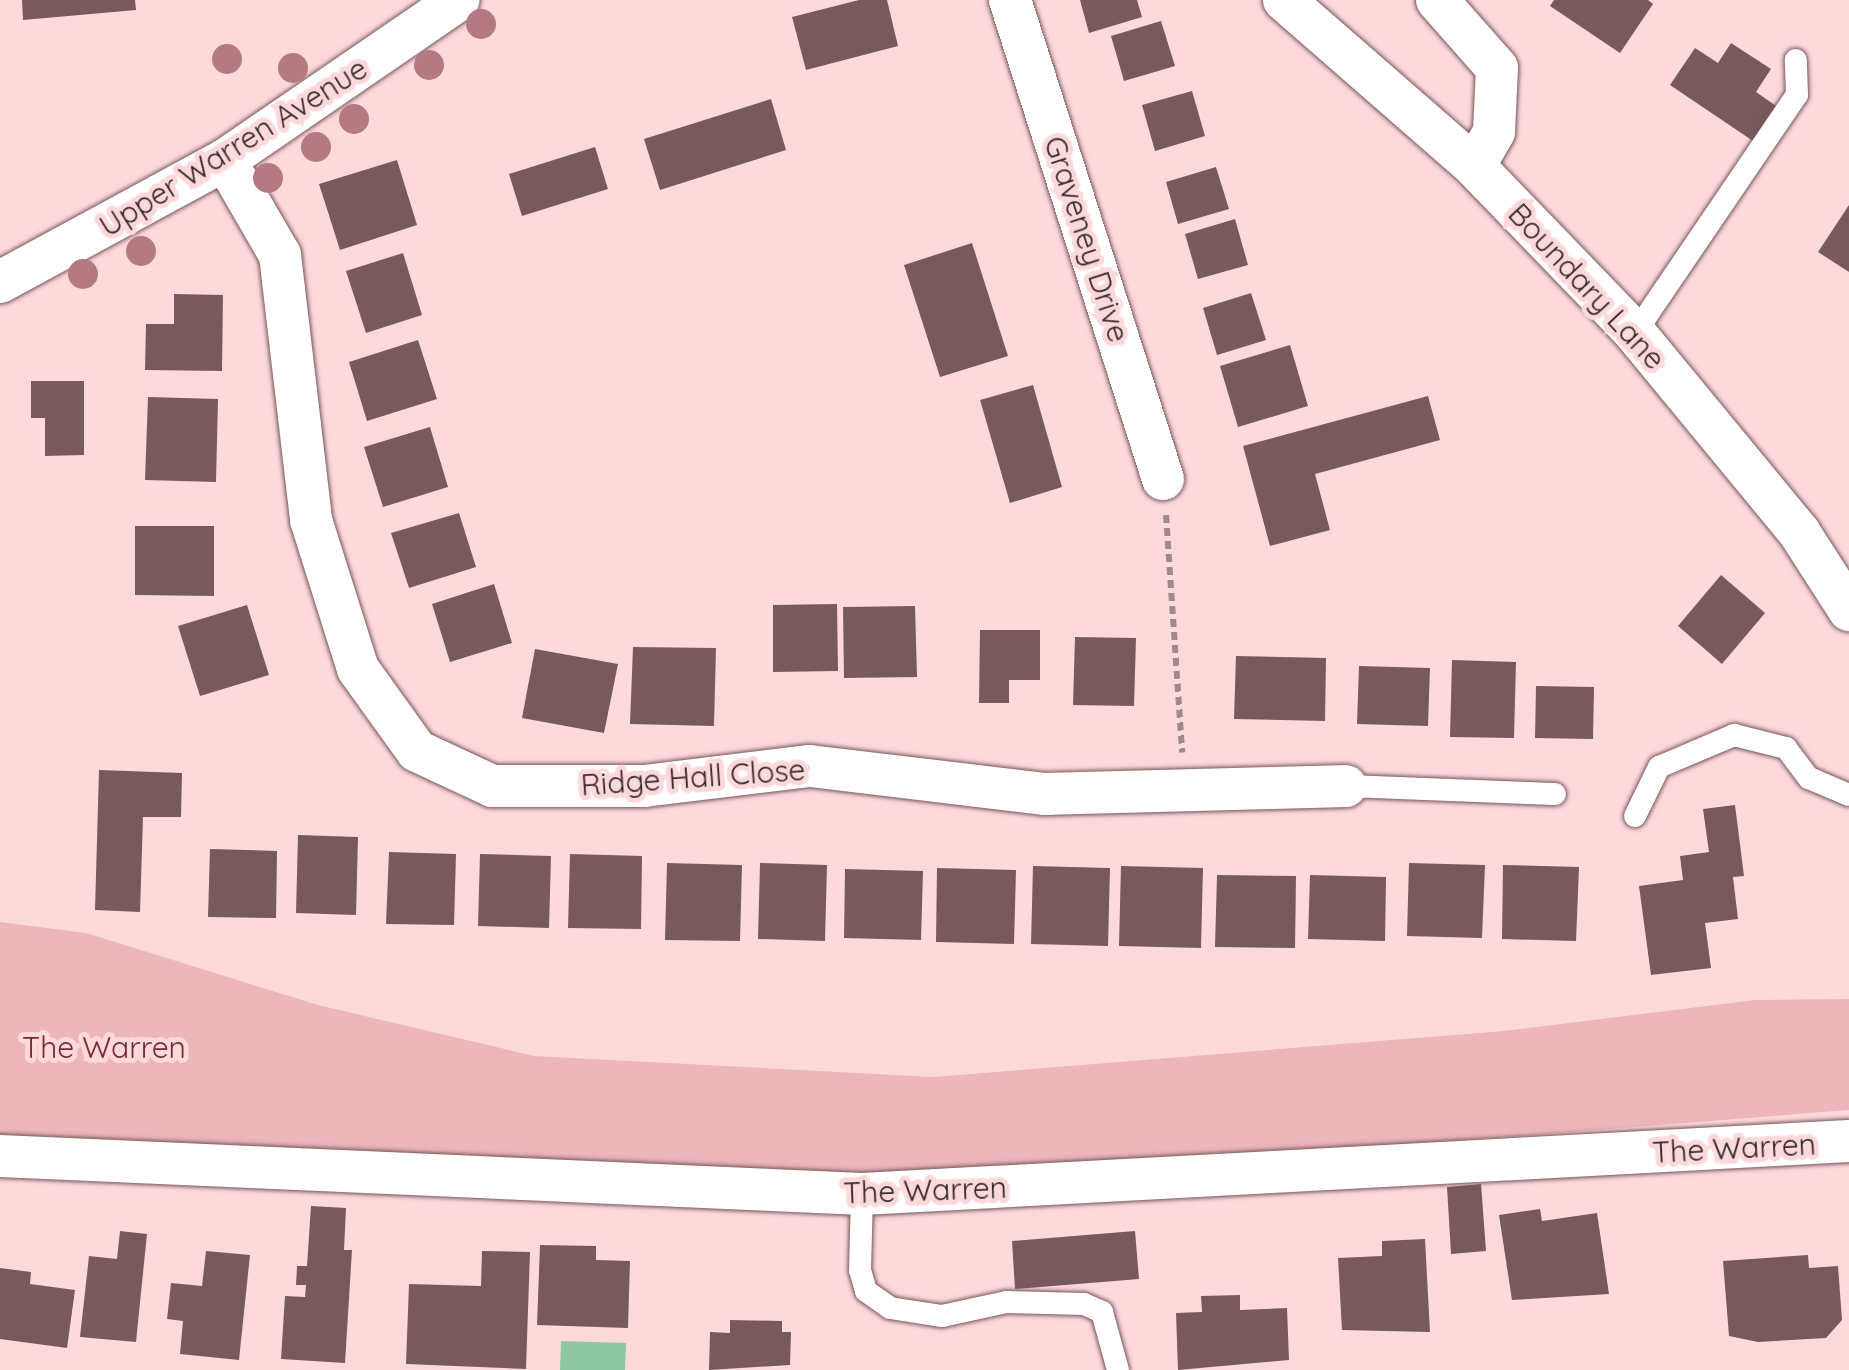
<!DOCTYPE html>
<html>
<head>
<meta charset="utf-8">
<style>
	body { margin:0 }
	#map { position:relative; width:1849px; height:1370px; overflow:hidden; background:#fed9dc; font-family:Quicksand,sans-serif }
	div>[style] { position:absolute }
	.green>* { inset:0; background:#ecb6bb }
	.water>* { inset:0; background:#8dc7a2 }
	.building>* { inset:0; background:#78595c }
	.path>* { height:6px; margin-top:-3px; transform-origin:0; background:repeating-linear-gradient(90deg,#a1888a 0 8px,transparent 0 13px) }
	.roads { filter:drop-shadow(0 0 2px #755659) drop-shadow(0 0 2px #755659) }
	.service>* { height:22px; margin:-11px; padding:0 11px; transform-origin:11px; border-radius:11px; background:#fff }
	.minor>* { height:42px; margin:-21px; padding:0 21px; transform-origin:21px; border-radius:21px; background:#fff }
	.trees>* { width:30px; height:30px; margin:-15px; border-radius:50%; background:#b57982 }
	span { translate:-50% -50%; white-space:nowrap; text-align:center; line-height:1.15; -webkit-text-stroke:10px #fed9dc; paint-order:stroke }
	.street-label { font-size:30px; color:#352829 }
	.park-label { font-size:30px; color:#792a39 }
</style>
</head>
<body>
<div id="map">
	<div class="green">
		<div style="clip-path:polygon(0 922px,86px 933px,318px 1005px,534px 1056px,933px 1077px,1504px 1031px,1755px 1000px,1849px 999px,1849px 1110px,1216px 1160px,859px 1173px,0 1145px)"></div>
	</div>
	<div class="water">
		<div style="clip-path:polygon(561px 1341px,626px 1343px,625px 1370px,560px 1370px)"></div>
	</div>
	<div class="building">
		<div style="clip-path:polygon(22px 0,135px 0,136px 10px,23px 20px)"></div>
		<div style="clip-path:polygon(859px 0,887px 0,898px 46px,806px 70px,792px 17px)"></div>
		<div style="clip-path:polygon(1080px 0,1137px 0,1142px 17px,1089px 33px)"></div>
		<div style="clip-path:polygon(1554px 0,1648px 0,1653px 4px,1620px 53px,1550px 6px)"></div>
		<div style="clip-path:polygon(1161px 21px,1175px 66px,1124px 81px,1111px 36px)"></div>
		<div style="clip-path:polygon(1731px 43px,1771px 69px,1756px 92px,1779px 108px,1756px 143px,1670px 85px,1695px 48px,1718px 63px)"></div>
		<div style="clip-path:polygon(1192px 91px,1205px 136px,1155px 151px,1142px 105px)"></div>
		<div style="clip-path:polygon(771px 99px,786px 150px,660px 190px,644px 139px)"></div>
		<div style="clip-path:polygon(595px 147px,608px 189px,522px 216px,509px 174px)"></div>
		<div style="clip-path:polygon(397px 160px,417px 225px,340px 250px,319px 184px)"></div>
		<div style="clip-path:polygon(1216px 167px,1229px 209px,1178px 224px,1166px 182px)"></div>
		<div style="clip-path:polygon(1849px 205px,1849px 272px,1818px 252px)"></div>
		<div style="clip-path:polygon(1235px 219px,1248px 265px,1198px 279px,1185px 234px)"></div>
		<div style="clip-path:polygon(972px 243px,1008px 356px,940px 377px,904px 265px)"></div>
		<div style="clip-path:polygon(403px 253px,422px 315px,366px 333px,346px 271px)"></div>
		<div style="clip-path:polygon(1251px 293px,1266px 340px,1217px 355px,1203px 308px)"></div>
		<div style="clip-path:polygon(174px 294px,223px 295px,222px 371px,145px 370px,146px 324px,174px 324px)"></div>
		<div style="clip-path:polygon(418px 340px,437px 399px,367px 421px,349px 362px)"></div>
		<div style="clip-path:polygon(1290px 345px,1308px 406px,1238px 427px,1220px 366px)"></div>
		<div style="clip-path:polygon(31px 381px,84px 381px,84px 455px,45px 456px,45px 418px,31px 418px)"></div>
		<div style="clip-path:polygon(1033px 385px,1062px 487px,1010px 503px,980px 400px)"></div>
		<div style="clip-path:polygon(1428px 396px,1440px 440px,1315px 474px,1330px 530px,1270px 546px,1243px 446px)"></div>
		<div style="clip-path:polygon(148px 397px,218px 399px,216px 482px,145px 480px)"></div>
		<div style="clip-path:polygon(430px 427px,448px 487px,383px 507px,364px 447px)"></div>
		<div style="clip-path:polygon(459px 513px,476px 567px,409px 588px,391px 533px)"></div>
		<div style="clip-path:polygon(135px 526px,214px 526px,214px 596px,135px 595px)"></div>
		<div style="clip-path:polygon(1721px 575px,1765px 613px,1722px 664px,1678px 626px)"></div>
		<div style="clip-path:polygon(494px 584px,512px 643px,450px 662px,432px 604px)"></div>
		<div style="clip-path:polygon(837px 604px,838px 671px,773px 672px,773px 605px)"></div>
		<div style="clip-path:polygon(247px 605px,269px 675px,200px 696px,178px 626px)"></div>
		<div style="clip-path:polygon(915px 606px,917px 677px,844px 678px,843px 607px)"></div>
		<div style="clip-path:polygon(980px 630px,1040px 630px,1040px 680px,1009px 680px,1009px 703px,979px 703px)"></div>
		<div style="clip-path:polygon(1075px 637px,1136px 638px,1134px 706px,1073px 705px)"></div>
		<div style="clip-path:polygon(633px 647px,716px 648px,714px 726px,630px 724px)"></div>
		<div style="clip-path:polygon(535px 649px,618px 664px,604px 733px,522px 718px)"></div>
		<div style="clip-path:polygon(1236px 656px,1326px 658px,1325px 721px,1234px 719px)"></div>
		<div style="clip-path:polygon(1452px 660px,1516px 662px,1514px 738px,1450px 737px)"></div>
		<div style="clip-path:polygon(1359px 666px,1430px 668px,1428px 726px,1357px 724px)"></div>
		<div style="clip-path:polygon(1536px 686px,1594px 687px,1593px 739px,1535px 738px)"></div>
		<div style="clip-path:polygon(99px 770px,182px 773px,181px 817px,143px 817px,140px 912px,95px 910px)"></div>
		<div style="clip-path:polygon(1735px 805px,1744px 876px,1733px 877px,1738px 919px,1705px 923px,1711px 968px,1651px 975px,1639px 886px,1683px 880px,1680px 856px,1709px 852px,1703px 809px)"></div>
		<div style="clip-path:polygon(298px 835px,358px 837px,356px 915px,296px 913px)"></div>
		<div style="clip-path:polygon(210px 849px,277px 851px,276px 918px,208px 917px)"></div>
		<div style="clip-path:polygon(389px 852px,456px 854px,454px 925px,386px 924px)"></div>
		<div style="clip-path:polygon(480px 854px,551px 856px,549px 928px,478px 926px)"></div>
		<div style="clip-path:polygon(570px 854px,642px 856px,641px 929px,568px 928px)"></div>
		<div style="clip-path:polygon(667px 863px,742px 865px,740px 941px,665px 940px)"></div>
		<div style="clip-path:polygon(760px 863px,827px 865px,825px 941px,758px 939px)"></div>
		<div style="clip-path:polygon(1409px 863px,1485px 865px,1482px 938px,1407px 936px)"></div>
		<div style="clip-path:polygon(1503px 865px,1579px 867px,1576px 941px,1502px 939px)"></div>
		<div style="clip-path:polygon(1033px 866px,1110px 868px,1108px 946px,1031px 944px)"></div>
		<div style="clip-path:polygon(1121px 866px,1203px 868px,1201px 948px,1119px 946px)"></div>
		<div style="clip-path:polygon(937px 868px,1016px 870px,1014px 944px,936px 942px)"></div>
		<div style="clip-path:polygon(845px 869px,923px 871px,921px 940px,844px 938px)"></div>
		<div style="clip-path:polygon(1217px 875px,1296px 876px,1295px 948px,1215px 947px)"></div>
		<div style="clip-path:polygon(1310px 875px,1386px 877px,1385px 941px,1308px 939px)"></div>
		<div style="clip-path:polygon(1481px 1184px,1486px 1251px,1451px 1254px,1447px 1187px)"></div>
		<div style="clip-path:polygon(311px 1206px,346px 1208px,344px 1250px,352px 1250px,345px 1363px,281px 1359px,285px 1296px,305px 1297px,306px 1285px,296px 1285px,297px 1266px,307px 1266px)"></div>
		<div style="clip-path:polygon(1540px 1209px,1542px 1221px,1597px 1213px,1609px 1294px,1512px 1300px,1499px 1215px)"></div>
		<div style="clip-path:polygon(120px 1231px,147px 1234px,136px 1342px,80px 1337px,89px 1256px,117px 1259px)"></div>
		<div style="clip-path:polygon(1135px 1231px,1139px 1279px,1015px 1289px,1012px 1241px)"></div>
		<div style="clip-path:polygon(1425px 1239px,1430px 1332px,1342px 1330px,1338px 1258px,1382px 1256px,1382px 1241px)"></div>
		<div style="clip-path:polygon(540px 1245px,596px 1246px,596px 1260px,630px 1261px,628px 1328px,537px 1325px)"></div>
		<div style="clip-path:polygon(206px 1251px,250px 1255px,239px 1360px,180px 1354px,183px 1321px,167px 1319px,171px 1283px,202px 1286px)"></div>
		<div style="clip-path:polygon(482px 1251px,530px 1252px,526px 1369px,406px 1364px,409px 1284px,481px 1286px)"></div>
		<div style="clip-path:polygon(1808px 1255px,1809px 1268px,1838px 1266px,1842px 1320px,1826px 1338px,1758px 1342px,1729px 1336px,1723px 1261px)"></div>
		<div style="clip-path:polygon(0 1268px,31px 1272px,30px 1284px,75px 1290px,67px 1348px,0 1339px)"></div>
		<div style="clip-path:polygon(1240px 1295px,1240px 1310px,1287px 1308px,1289px 1360px,1178px 1370px,1176px 1313px,1202px 1312px,1201px 1296px)"></div>
		<div style="clip-path:polygon(730px 1320px,782px 1321px,782px 1332px,791px 1332px,790px 1365px,709px 1370px,710px 1332px,730px 1333px)"></div>
	</div>
	<div class="path">
		<div style="left:1166px;top:515px;width:238px;rotate:86.1deg"></div>
	</div>
	<div class="roads">
		<div class="service">
			<div style="left:1635px;top:333px;width:288px;rotate:-55.8deg"></div>
			<div style="left:1797px;top:95px;width:35px;rotate:-92deg"></div>
			<div style="left:1346px;top:786px;width:209px;rotate:2.2deg"></div>
			<div style="left:1635px;top:816px;width:55px;rotate:-63.9deg"></div>
			<div style="left:1659px;top:767px;width:82px;rotate:-23.1deg"></div>
			<div style="left:1734px;top:735px;width:54px;rotate:14deg"></div>
			<div style="left:1786px;top:748px;width:38px;rotate:53deg"></div>
			<div style="left:1809px;top:778px;width:43px;rotate:23deg"></div>
			<div style="left:862px;top:1194px;width:76px;rotate:91.5deg"></div>
			<div style="left:860px;top:1270px;width:22px;rotate:74deg"></div>
			<div style="left:866px;top:1291px;width:29px;rotate:35deg"></div>
			<div style="left:890px;top:1308px;width:53px;rotate:8.7deg"></div>
			<div style="left:942px;top:1316px;width:66px;rotate:-12.3deg"></div>
			<div style="left:1006px;top:1302px;width:78px;rotate:1.5deg"></div>
			<div style="left:1084px;top:1304px;width:20px;rotate:24deg"></div>
			<div style="left:1102px;top:1312px;width:60px;rotate:74.6deg"></div>
		</div>
		<div class="minor">
			<div style="left:1010px;top:0;width:503px;rotate:72.29deg"></div>
			<div style="left:1284px;top:0;width:252px;rotate:41.1deg"></div>
			<div style="left:1474px;top:166px;width:232px;rotate:46deg"></div>
			<div style="left:1635px;top:333px;width:258px;rotate:50.5deg"></div>
			<div style="left:1799px;top:532px;width:93px;rotate:57.3deg"></div>
			<div style="left:1437px;top:0;width:91px;rotate:48.6deg"></div>
			<div style="left:1497px;top:68px;width:64px;rotate:92.7deg"></div>
			<div style="left:1494px;top:132px;width:39px;rotate:120deg"></div>
			<div style="left:225px;top:160px;width:110px;rotate:59.9deg"></div>
			<div style="left:280px;top:255px;width:267px;rotate:83.3deg"></div>
			<div style="left:311px;top:520px;width:156px;rotate:72.5deg"></div>
			<div style="left:358px;top:669px;width:101px;rotate:54.3deg"></div>
			<div style="left:417px;top:751px;width:83px;rotate:25deg"></div>
			<div style="left:492px;top:786px;width:152px"></div>
			<div style="left:644px;top:786px;width:167px;rotate:-6.9deg"></div>
			<div style="left:810px;top:766px;width:237px;rotate:6.8deg"></div>
			<div style="left:1045px;top:794px;width:301px;rotate:-1.5deg"></div>
			<div style="left:0;top:282px;width:256px;rotate:-28.5deg"></div>
			<div style="left:225px;top:160px;width:283px;rotate:-34.4deg"></div>
			<div style="left:0;top:1156px;width:863px;rotate:2.52deg"></div>
			<div style="left:862px;top:1194px;width:988px;rotate:-3.07deg"></div>
		</div>
	</div>
	<div class="trees">
		<div style="left:481px;top:24px"></div>
		<div style="left:227px;top:59px"></div>
		<div style="left:429px;top:65px"></div>
		<div style="left:293px;top:68px"></div>
		<div style="left:354px;top:119px"></div>
		<div style="left:316px;top:147px"></div>
		<div style="left:268px;top:178px"></div>
		<div style="left:141px;top:251px"></div>
		<div style="left:83px;top:274px"></div>
	</div>
	<div class="street-label">
		<span style="left:233px;top:147px;rotate:-32deg">Upper Warren Avenue</span>
		<span style="left:1087px;top:239px;rotate:72deg">Graveney Drive</span>
		<span style="left:1587px;top:286px;rotate:47deg">Boundary Lane</span>
		<span style="left:693px;top:777px;rotate:-4deg">Ridge Hall Close</span>
		<span style="left:1734px;top:1148px;rotate:-3deg">The Warren</span>
		<span style="left:925px;top:1190px;rotate:-2deg">The Warren</span>
	</div>
	<div class="park-label">
		<span style="left:104px;top:1047px">The Warren</span>
	</div>
</div>
</body>
</html>
